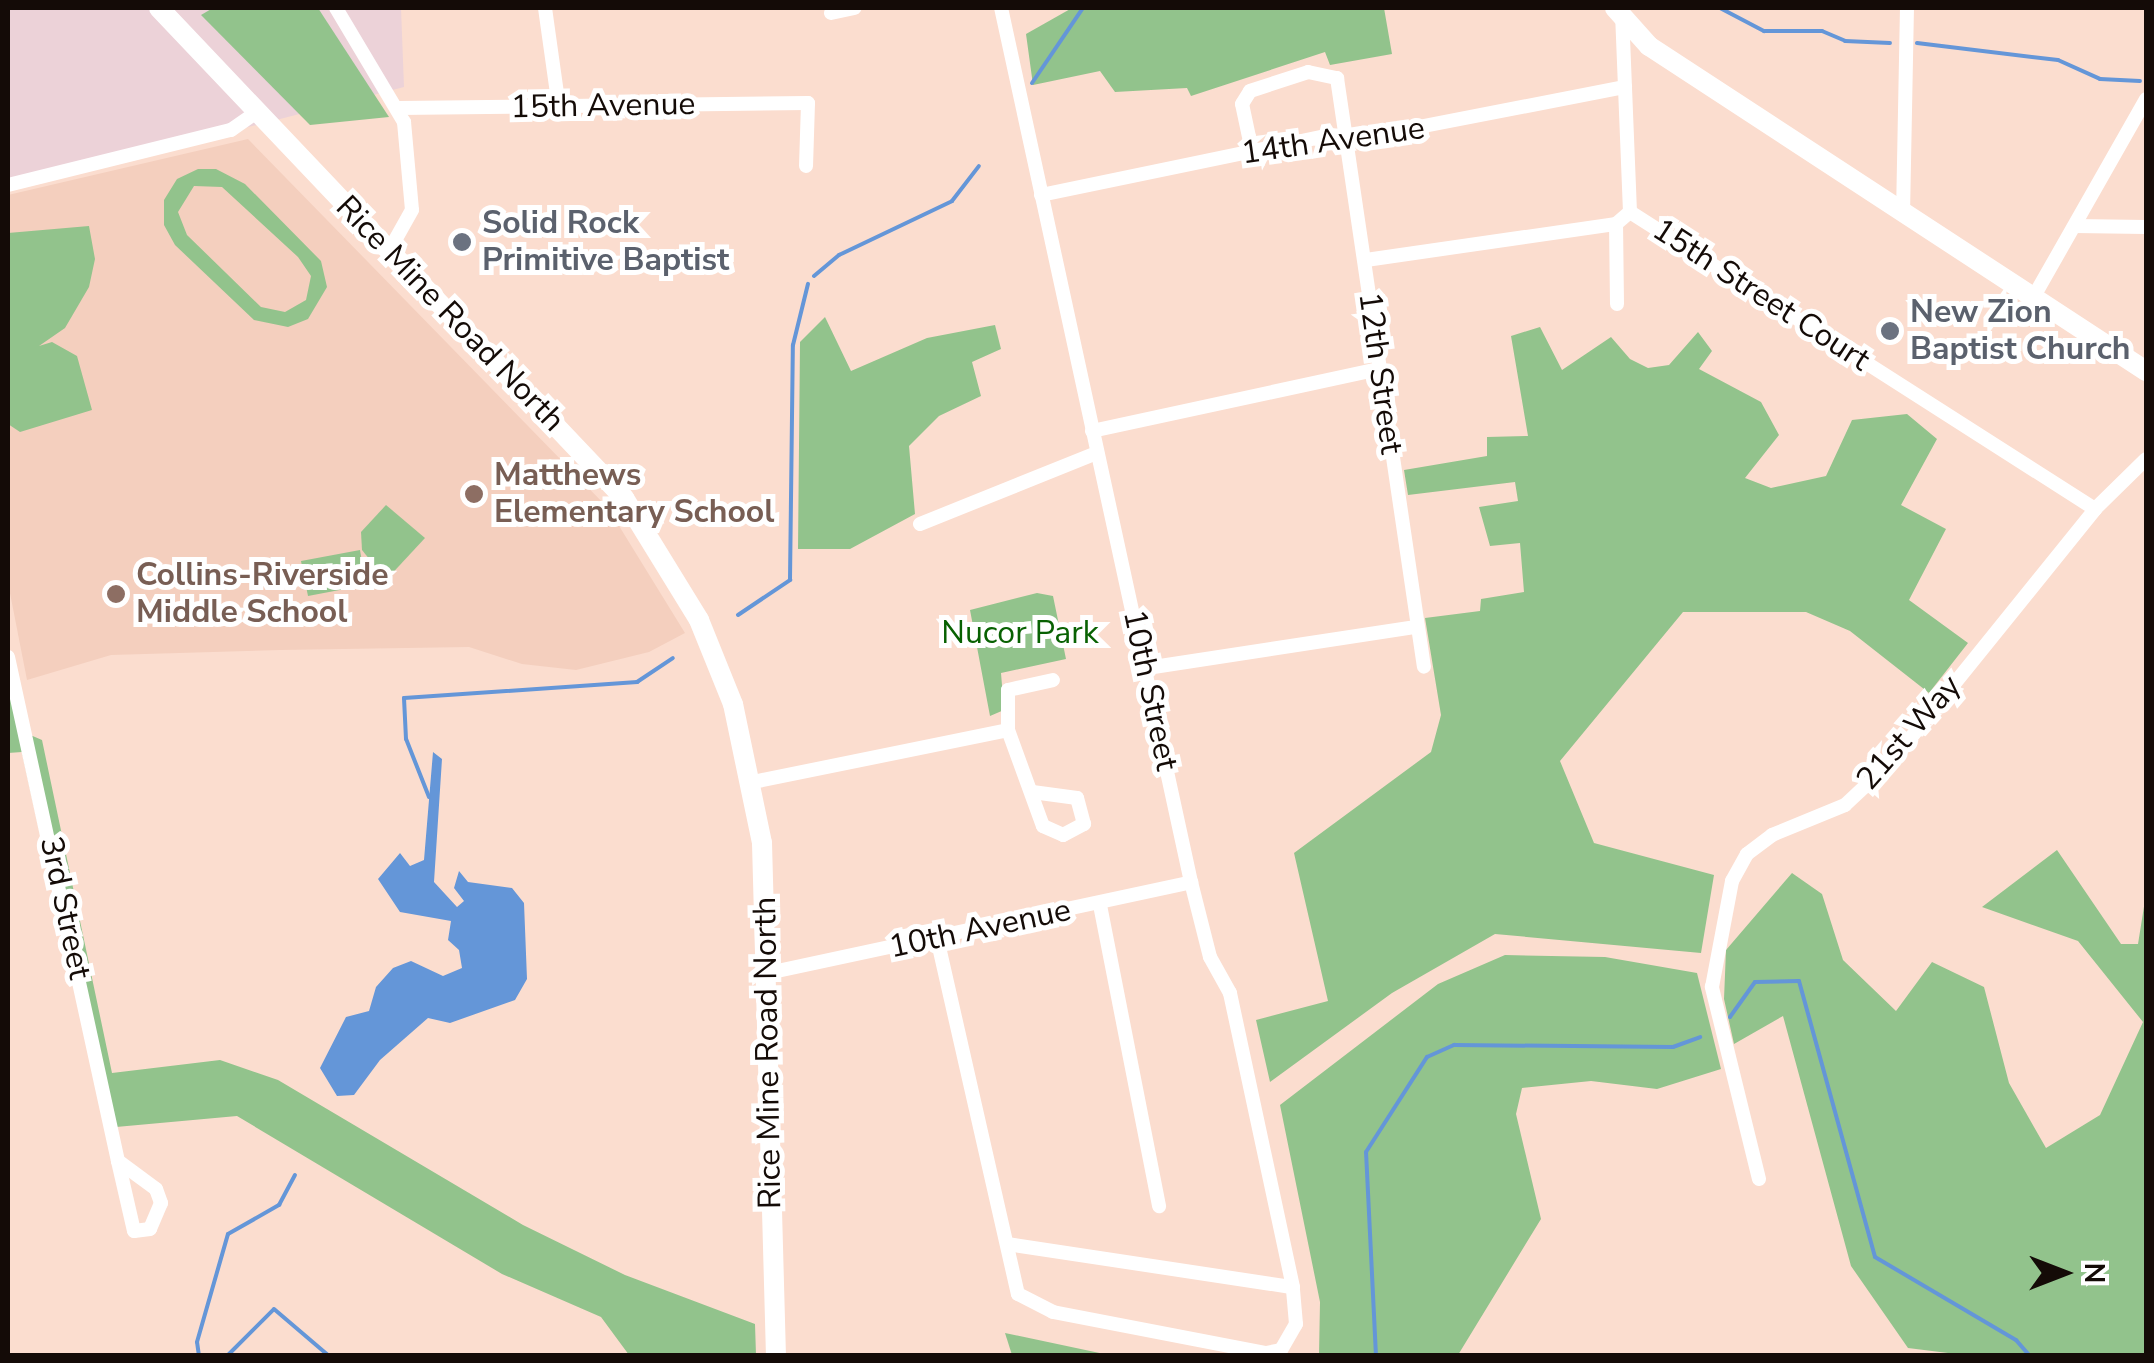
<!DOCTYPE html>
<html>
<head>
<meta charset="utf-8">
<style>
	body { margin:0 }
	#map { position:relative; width:2154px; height:1363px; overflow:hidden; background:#fbddcf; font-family:"Nunito Sans",sans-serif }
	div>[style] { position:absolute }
	.commercial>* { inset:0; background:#ecd2d8 }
	.built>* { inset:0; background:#f4cfbe }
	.green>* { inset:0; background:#92c38c }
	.water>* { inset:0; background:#6496d8 }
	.stream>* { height:4px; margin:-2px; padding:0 2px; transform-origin:2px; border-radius:2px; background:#6496d8 }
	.street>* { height:14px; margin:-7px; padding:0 7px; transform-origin:7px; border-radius:7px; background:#fff }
	.secondary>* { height:20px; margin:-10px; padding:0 10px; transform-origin:10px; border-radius:10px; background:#fff }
	.dots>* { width:28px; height:28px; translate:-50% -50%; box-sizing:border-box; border:5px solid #fff; border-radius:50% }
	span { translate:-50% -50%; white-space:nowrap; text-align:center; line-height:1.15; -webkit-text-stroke:10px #fff; paint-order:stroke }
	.street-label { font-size:32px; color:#140b07 }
	.worship-label { font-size:32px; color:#5b616d; font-weight:700 }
	.left { translate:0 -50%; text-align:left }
	.education-label { font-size:32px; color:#785e54; font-weight:700 }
	.park-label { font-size:32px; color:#086102 }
	.frame { position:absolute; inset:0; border:10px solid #140b07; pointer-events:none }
	.north { position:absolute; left:2014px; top:1223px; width:100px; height:100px; -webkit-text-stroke:8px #fff; paint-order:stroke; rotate:90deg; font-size:28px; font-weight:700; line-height:40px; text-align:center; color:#140b07 }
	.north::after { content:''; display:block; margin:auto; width:35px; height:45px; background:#140b07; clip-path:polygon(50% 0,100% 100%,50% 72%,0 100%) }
</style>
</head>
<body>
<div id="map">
	<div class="commercial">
		<div style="clip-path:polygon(8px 8px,401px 8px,404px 87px,8px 189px)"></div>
	</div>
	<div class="built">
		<div style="clip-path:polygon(248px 139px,608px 508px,685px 633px,649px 652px,576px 670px,522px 664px,469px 647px,280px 650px,111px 655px,27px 680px,8px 583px,8px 195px)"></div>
	</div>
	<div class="green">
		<div style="clip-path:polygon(213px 8px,318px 8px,389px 117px,310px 125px,201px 15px)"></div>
		<div style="clip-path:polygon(1072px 8px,1384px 8px,1392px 54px,1330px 65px,1325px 52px,1191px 96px,1187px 88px,1115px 92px,1100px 71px,1033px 85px,1026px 34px)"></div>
		<div style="clip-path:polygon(evenodd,198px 169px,216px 169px,245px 184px,321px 261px,327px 287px,308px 319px,288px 327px,254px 320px,175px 245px,164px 225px,164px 200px,177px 179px,198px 169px,194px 186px,222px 187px,298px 257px,311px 276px,306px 300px,285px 312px,261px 307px,187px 235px,178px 212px,194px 186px)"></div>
		<div style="clip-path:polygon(89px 226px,95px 259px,89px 287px,65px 328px,39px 346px,52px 342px,77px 356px,92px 410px,20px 432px,8px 424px,8px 233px)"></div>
		<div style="clip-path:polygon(825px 317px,851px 371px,927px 338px,995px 325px,1001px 349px,972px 362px,981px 396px,939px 416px,909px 446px,915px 514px,850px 549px,798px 549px,800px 342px)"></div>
		<div style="clip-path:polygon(1540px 327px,1562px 370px,1611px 337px,1630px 359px,1648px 368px,1669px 365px,1698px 332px,1712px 351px,1699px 369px,1761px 402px,1779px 435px,1745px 478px,1771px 488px,1826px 476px,1852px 420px,1907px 414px,1937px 439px,1901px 505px,1946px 529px,1909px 600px,1968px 643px,1929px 693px,1850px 631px,1806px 612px,1683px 612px,1560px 761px,1594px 843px,1714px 875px,1701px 953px,1495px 934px,1392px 993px,1270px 1082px,1256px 1020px,1328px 1001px,1294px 853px,1431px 752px,1441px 715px,1425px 618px,1480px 611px,1481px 599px,1524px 592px,1520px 543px,1490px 546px,1479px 507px,1518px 501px,1515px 482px,1408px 495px,1404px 470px,1487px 456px,1487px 437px,1528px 436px,1511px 336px)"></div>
		<div style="clip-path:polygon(386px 505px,425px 538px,386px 580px,362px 550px,361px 532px)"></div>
		<div style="clip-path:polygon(360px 550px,366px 585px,308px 596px,301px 561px)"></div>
		<div style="clip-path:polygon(1037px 593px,1053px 596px,1066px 659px,1001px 673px,1004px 710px,990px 716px,970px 610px)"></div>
		<div style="clip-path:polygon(8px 664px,21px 731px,42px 740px,112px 1073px,220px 1060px,278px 1080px,523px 1225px,625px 1275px,755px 1324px,756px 1355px,629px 1355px,601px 1317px,502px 1274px,237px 1116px,105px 1128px,22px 752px,8px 753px)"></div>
		<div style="clip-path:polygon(2057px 850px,2121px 944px,2138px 944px,2146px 894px,2146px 1355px,1972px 1356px,1908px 1348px,1851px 1266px,1783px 1016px,1734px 1044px,1724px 999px,1726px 950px,1792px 873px,1822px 894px,1843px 960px,1896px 1011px,1932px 962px,1984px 987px,2009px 1083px,2046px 1148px,2100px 1115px,2143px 1022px,2078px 941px,1982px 907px)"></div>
		<div style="clip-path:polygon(1505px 955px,1605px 957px,1697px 973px,1721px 1069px,1657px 1089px,1591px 1081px,1522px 1088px,1516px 1114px,1541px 1219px,1458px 1355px,1319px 1355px,1320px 1302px,1280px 1105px,1438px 984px)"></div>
		<div style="clip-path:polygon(1005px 1333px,1109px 1355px,1012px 1355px)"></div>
	</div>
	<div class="water">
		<div style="clip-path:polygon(433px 752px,442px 759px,434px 882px,457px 907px,464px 901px,454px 888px,459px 871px,468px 882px,512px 888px,524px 903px,527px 979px,515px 1000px,450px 1023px,428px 1018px,380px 1060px,354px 1095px,337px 1096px,320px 1068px,346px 1017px,369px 1011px,376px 987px,393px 968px,411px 961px,443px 976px,462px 968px,459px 950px,448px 940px,451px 921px,400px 912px,378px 879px,400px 853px,410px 866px,424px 860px)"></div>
	</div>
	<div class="stream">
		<div style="left:1720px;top:8px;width:50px;rotate:27.6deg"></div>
		<div style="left:1764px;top:31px;width:58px"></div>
		<div style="left:1822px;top:31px;width:25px;rotate:23deg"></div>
		<div style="left:1845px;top:41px;width:45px;rotate:2.5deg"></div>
		<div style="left:1917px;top:43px;width:142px;rotate:6.9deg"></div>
		<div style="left:2058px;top:60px;width:46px;rotate:24.3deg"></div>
		<div style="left:2100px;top:79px;width:40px;rotate:2.9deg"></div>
		<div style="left:1032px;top:83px;width:91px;rotate:-55.8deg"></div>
		<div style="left:814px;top:276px;width:33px;rotate:-40deg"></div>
		<div style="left:839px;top:255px;width:125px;rotate:-25.5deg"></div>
		<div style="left:952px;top:201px;width:44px;rotate:-52.4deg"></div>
		<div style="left:738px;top:615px;width:63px;rotate:-33.9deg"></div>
		<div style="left:790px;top:580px;width:235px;rotate:-89.3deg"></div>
		<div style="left:793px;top:345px;width:63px;rotate:-76.2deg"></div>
		<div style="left:429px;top:797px;width:62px;rotate:-111.6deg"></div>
		<div style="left:406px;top:739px;width:41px;rotate:-92.8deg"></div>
		<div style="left:404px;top:698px;width:234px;rotate:-3.9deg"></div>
		<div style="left:637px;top:682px;width:43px;rotate:-33.7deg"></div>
		<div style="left:1730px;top:1017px;width:43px;rotate:-54.5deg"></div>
		<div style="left:1755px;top:982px;width:44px;rotate:-1.3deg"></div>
		<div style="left:1799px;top:981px;width:286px;rotate:74.6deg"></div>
		<div style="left:1875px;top:1257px;width:164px;rotate:30.5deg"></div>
		<div style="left:2016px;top:1340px;width:21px;rotate:49deg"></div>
		<div style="left:199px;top:1356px;width:14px;rotate:-98deg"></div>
		<div style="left:197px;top:1342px;width:112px;rotate:-74deg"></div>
		<div style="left:228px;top:1234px;width:59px;rotate:-29.6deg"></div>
		<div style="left:279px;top:1205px;width:34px;rotate:-62deg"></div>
		<div style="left:227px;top:1356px;width:66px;rotate:-45deg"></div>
		<div style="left:274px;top:1309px;width:72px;rotate:40.5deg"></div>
		<div style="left:1376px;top:1356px;width:204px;rotate:-92.8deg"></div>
		<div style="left:1366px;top:1152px;width:113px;rotate:-57.3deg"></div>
		<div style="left:1427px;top:1057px;width:30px;rotate:-24deg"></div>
		<div style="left:1454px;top:1045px;width:219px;rotate:0.5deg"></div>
		<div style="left:1673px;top:1047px;width:29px;rotate:-20deg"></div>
	</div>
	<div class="street">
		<div style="left:336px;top:8px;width:133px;rotate:59.2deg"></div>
		<div style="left:404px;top:122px;width:88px;rotate:84.8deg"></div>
		<div style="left:412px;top:210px;width:47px;rotate:119.3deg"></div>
		<div style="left:545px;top:8px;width:100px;rotate:82deg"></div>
		<div style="left:831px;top:13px;width:24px;rotate:-12deg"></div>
		<div style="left:399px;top:108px;width:409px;rotate:-0.7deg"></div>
		<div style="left:808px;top:103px;width:63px;rotate:91.8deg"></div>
		<div style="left:1252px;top:151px;width:48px;rotate:-102deg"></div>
		<div style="left:1242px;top:104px;width:15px;rotate:-58deg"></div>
		<div style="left:1250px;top:91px;width:61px;rotate:-18.1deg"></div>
		<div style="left:1308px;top:72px;width:30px;rotate:12deg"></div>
		<div style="left:1337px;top:78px;width:595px;rotate:81.6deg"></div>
		<div style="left:8px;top:185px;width:230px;rotate:-13.9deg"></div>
		<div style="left:231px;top:130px;width:29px;rotate:-35deg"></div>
		<div style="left:1041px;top:195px;width:295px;rotate:-11.7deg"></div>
		<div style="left:1330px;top:135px;width:32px;rotate:5deg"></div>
		<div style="left:1362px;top:138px;width:268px;rotate:-11deg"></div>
		<div style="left:1630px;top:212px;width:552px;rotate:32.57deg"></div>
		<div style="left:1903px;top:215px;width:207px;rotate:-88.9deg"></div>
		<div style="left:2075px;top:226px;width:71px;rotate:0.8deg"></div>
		<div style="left:1366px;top:260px;width:253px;rotate:-8.2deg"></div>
		<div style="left:2033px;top:298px;width:229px;rotate:-60.4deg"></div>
		<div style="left:1617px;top:304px;width:80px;rotate:-90.7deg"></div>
		<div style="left:1616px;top:224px;width:18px;rotate:-41deg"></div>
		<div style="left:1630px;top:212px;width:195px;rotate:-92.3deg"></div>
		<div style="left:1092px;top:431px;width:294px;rotate:-12.2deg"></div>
		<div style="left:920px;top:524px;width:191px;rotate:-21.9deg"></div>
		<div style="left:8px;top:657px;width:516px;rotate:77.69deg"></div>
		<div style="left:1147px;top:668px;width:272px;rotate:-8.7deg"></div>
		<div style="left:1008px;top:730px;width:40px;rotate:-90deg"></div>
		<div style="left:1008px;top:690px;width:46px;rotate:-12.5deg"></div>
		<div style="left:753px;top:782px;width:260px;rotate:-11.5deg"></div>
		<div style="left:1008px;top:730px;width:102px;rotate:70deg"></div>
		<div style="left:1043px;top:826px;width:22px;rotate:24deg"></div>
		<div style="left:1063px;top:835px;width:24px;rotate:-28deg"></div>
		<div style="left:1084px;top:824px;width:27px;rotate:-105deg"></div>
		<div style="left:1077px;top:798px;width:45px;rotate:-172.4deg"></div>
		<div style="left:1100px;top:905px;width:307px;rotate:78.9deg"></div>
		<div style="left:937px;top:938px;width:365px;rotate:77.2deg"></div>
		<div style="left:1018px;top:1294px;width:39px;rotate:27deg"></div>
		<div style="left:1053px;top:1312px;width:217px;rotate:10.9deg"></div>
		<div style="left:1266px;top:1353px;width:15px;rotate:-11deg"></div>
		<div style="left:1281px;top:1350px;width:30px;rotate:-60deg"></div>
		<div style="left:1296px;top:1324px;width:37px;rotate:-95deg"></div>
		<div style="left:1293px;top:1287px;width:301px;rotate:-102.1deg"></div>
		<div style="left:1230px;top:993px;width:41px;rotate:-119.1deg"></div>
		<div style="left:1210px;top:957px;width:77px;rotate:-104.2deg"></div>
		<div style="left:1191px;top:882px;width:894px;rotate:-102.26deg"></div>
		<div style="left:768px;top:973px;width:433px;rotate:-12.1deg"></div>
		<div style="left:118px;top:1161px;width:47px;rotate:36.4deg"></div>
		<div style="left:156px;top:1189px;width:15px;rotate:70deg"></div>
		<div style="left:161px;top:1203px;width:28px;rotate:113deg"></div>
		<div style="left:150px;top:1229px;width:16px;rotate:173deg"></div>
		<div style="left:134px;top:1231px;width:72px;rotate:-102.9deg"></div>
		<div style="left:1759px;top:1179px;width:198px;rotate:-103.8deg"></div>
		<div style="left:1712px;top:987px;width:108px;rotate:-79.3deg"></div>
		<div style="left:1732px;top:881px;width:31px;rotate:-61deg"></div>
		<div style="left:1747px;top:854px;width:31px;rotate:-37deg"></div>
		<div style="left:1772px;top:835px;width:79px;rotate:-22.3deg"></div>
		<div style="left:1845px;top:805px;width:64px;rotate:-43.1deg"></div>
		<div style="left:1892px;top:761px;width:324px;rotate:-51.1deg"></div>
		<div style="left:2095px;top:509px;width:71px;rotate:-44.4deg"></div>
		<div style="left:1007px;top:1244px;width:289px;rotate:8.6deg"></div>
	</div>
	<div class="secondary">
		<div style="left:159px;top:8px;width:676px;rotate:46.5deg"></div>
		<div style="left:624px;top:498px;width:143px;rotate:58.4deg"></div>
		<div style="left:699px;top:620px;width:91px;rotate:68deg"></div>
		<div style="left:733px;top:704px;width:142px;rotate:78.2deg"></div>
		<div style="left:762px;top:843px;width:513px;rotate:88.44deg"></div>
		<div style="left:1615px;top:8px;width:51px;rotate:48.2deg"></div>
		<div style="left:1649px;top:46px;width:594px;rotate:33.18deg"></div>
	</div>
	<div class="dots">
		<div style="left:462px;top:242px;background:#6b7280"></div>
		<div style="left:1890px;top:331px;background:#6b7280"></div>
		<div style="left:474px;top:494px;background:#8d6e63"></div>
		<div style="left:116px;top:594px;background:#8d6e63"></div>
	</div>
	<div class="street-label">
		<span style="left:603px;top:106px;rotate:-1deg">15th Avenue</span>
		<span style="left:1333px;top:141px;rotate:-8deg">14th Avenue</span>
		<span style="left:1761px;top:295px;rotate:33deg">15th Street Court</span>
		<span style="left:450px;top:314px;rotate:46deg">Rice Mine Road North</span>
		<span style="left:1380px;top:373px;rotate:82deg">12th Street</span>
		<span style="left:1150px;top:690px;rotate:78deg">10th Street</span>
		<span style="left:1909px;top:733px;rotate:-49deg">21st Way</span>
		<span style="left:65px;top:908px;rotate:78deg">3rd Street</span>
		<span style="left:980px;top:929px;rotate:-12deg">10th Avenue</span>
		<span style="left:768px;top:1053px;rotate:-91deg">Rice Mine Road North</span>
	</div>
	<div class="worship-label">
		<span class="left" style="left:482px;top:242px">Solid Rock<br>Primitive Baptist</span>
		<span class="left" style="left:1910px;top:331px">New Zion<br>Baptist Church</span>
	</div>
	<div class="education-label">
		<span class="left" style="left:494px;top:494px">Matthews<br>Elementary School</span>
		<span class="left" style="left:136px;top:594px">Collins-Riverside<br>Middle School</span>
	</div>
	<div class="park-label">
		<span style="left:1020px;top:633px">Nucor Park</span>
	</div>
	<div class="frame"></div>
	<div class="north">N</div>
</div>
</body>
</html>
